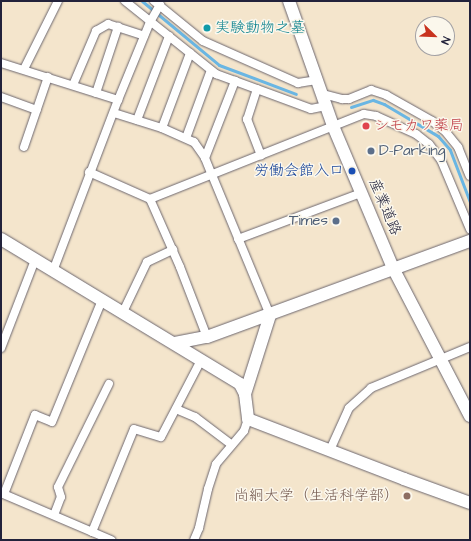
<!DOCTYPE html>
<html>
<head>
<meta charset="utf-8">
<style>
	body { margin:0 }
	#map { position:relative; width:471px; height:541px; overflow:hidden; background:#f4e5cc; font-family:"Architects Daughter","Klee One",sans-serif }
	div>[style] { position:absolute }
	.stream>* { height:3px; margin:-1.5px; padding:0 1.5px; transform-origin:1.5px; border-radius:1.5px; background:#6ab6e3 }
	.roads { filter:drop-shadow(0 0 1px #6c666e) drop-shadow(0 0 1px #6c666e) }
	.street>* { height:8px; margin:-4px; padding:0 4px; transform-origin:4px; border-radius:4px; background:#fff }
	.secondary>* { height:12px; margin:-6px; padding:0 6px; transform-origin:6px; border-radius:6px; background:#fff }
	.dots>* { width:11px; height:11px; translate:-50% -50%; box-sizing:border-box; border:2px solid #fbf7ec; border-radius:50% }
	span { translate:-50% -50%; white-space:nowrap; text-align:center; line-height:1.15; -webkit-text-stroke:3px #fbf7ec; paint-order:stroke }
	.culture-label { font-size:15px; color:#0d838f }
	.left { translate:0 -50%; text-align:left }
	.health-label { font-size:15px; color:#be3a42 }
	.service-label { font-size:15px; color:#4e5e75 }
	.right { translate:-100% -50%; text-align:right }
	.transit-label { font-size:15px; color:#164399 }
	.street-label { font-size:15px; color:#22223b }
	.education-label { font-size:15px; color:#785e54 }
	.frame { position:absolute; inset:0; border:2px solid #22223b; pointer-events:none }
	.north { position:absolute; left:415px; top:16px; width:40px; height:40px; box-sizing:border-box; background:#fbf7ec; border:1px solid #a4a2a5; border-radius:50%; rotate:113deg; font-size:11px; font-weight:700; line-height:16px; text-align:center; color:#22223b }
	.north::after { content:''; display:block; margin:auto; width:14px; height:18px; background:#c8321e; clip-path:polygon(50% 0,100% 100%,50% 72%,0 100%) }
</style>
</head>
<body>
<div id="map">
	<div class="stream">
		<div style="left:142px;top:1px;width:100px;rotate:39.7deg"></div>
		<div style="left:219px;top:65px;width:82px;rotate:20.6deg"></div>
		<div style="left:351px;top:107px;width:23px;rotate:-18deg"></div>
		<div style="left:373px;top:100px;width:12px;rotate:20deg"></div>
		<div style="left:384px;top:104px;width:63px;rotate:30.7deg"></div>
		<div style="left:438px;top:136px;width:18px;rotate:49deg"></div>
		<div style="left:450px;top:150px;width:56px;rotate:69deg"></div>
	</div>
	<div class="roads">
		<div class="street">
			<div style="left:125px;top:1px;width:117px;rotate:38.7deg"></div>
			<div style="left:216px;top:74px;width:101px;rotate:20.2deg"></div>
			<div style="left:311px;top:109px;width:16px;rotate:-11deg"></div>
			<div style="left:154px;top:1px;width:63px;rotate:39.2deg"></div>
			<div style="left:203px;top:41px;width:104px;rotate:23.9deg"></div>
			<div style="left:298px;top:83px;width:20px;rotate:-9deg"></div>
			<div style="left:1px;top:63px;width:123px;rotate:17.5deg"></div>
			<div style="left:24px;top:69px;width:76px;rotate:-63.4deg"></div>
			<div style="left:73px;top:85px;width:59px;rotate:-66.9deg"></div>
			<div style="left:96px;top:31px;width:14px;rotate:-30deg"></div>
			<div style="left:108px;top:24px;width:38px;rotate:18deg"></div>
			<div style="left:257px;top:89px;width:32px;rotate:108deg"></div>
			<div style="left:247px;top:119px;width:39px;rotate:69deg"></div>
			<div style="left:96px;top:93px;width:70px;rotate:-71.6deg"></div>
			<div style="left:323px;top:94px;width:20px;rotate:15deg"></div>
			<div style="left:342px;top:99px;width:7px"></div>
			<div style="left:349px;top:99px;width:24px;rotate:-22deg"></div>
			<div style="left:371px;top:90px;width:16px;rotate:18deg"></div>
			<div style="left:386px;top:95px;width:53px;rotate:29.5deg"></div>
			<div style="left:432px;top:121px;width:16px;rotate:38deg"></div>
			<div style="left:445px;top:131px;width:21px;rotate:51deg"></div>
			<div style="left:458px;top:147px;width:31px;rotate:68deg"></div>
			<div style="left:1px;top:97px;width:38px;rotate:20deg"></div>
			<div style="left:114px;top:113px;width:50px;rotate:17.4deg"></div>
			<div style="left:162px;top:128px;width:35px;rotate:24deg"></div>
			<div style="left:194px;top:142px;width:19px;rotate:55deg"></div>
			<div style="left:205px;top:158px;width:18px;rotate:68deg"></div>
			<div style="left:212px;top:175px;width:152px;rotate:67.5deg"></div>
			<div style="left:137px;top:120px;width:90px;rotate:-69.1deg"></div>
			<div style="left:162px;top:128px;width:80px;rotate:-69.5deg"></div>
			<div style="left:186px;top:138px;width:72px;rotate:-69.8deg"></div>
			<div style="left:24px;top:147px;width:74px;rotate:-71.1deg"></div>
			<div style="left:205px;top:158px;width:83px;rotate:-68.7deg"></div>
			<div style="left:89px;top:172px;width:67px;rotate:23.9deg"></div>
			<div style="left:150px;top:199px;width:74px;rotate:66.2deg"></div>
			<div style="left:180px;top:267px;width:75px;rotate:68.9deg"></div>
			<div style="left:150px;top:199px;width:230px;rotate:-21.7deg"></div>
			<div style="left:364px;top:114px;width:12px;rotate:9deg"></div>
			<div style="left:376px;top:116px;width:44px;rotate:24.2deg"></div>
			<div style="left:416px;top:134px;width:16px;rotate:38deg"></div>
			<div style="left:429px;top:144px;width:20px;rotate:53deg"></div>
			<div style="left:441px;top:160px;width:75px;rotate:67.2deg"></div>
			<div style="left:238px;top:239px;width:131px;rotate:-20.5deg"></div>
			<div style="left:53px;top:271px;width:183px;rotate:-69.2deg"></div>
			<div style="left:118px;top:100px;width:84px;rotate:-67.7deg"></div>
			<div style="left:150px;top:22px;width:20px;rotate:-60deg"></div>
			<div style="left:123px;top:312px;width:55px;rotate:-64.4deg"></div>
			<div style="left:147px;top:262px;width:29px;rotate:-25deg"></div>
			<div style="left:1px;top:348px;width:94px;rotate:-68.9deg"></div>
			<div style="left:176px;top:409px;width:21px;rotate:23deg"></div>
			<div style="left:195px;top:417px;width:46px;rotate:37.1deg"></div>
			<div style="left:330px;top:450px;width:46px;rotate:-65.7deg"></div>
			<div style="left:349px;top:408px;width:30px;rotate:-42deg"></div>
			<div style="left:371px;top:388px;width:107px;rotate:-22.5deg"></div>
			<div style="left:1px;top:493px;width:120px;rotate:23.1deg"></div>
			<div style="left:4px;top:494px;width:85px;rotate:-68.6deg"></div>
			<div style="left:35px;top:415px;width:18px;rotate:22deg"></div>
			<div style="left:52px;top:422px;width:132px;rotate:-67.7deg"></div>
			<div style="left:54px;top:515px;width:19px;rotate:-69deg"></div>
			<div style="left:61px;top:497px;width:10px;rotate:-107deg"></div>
			<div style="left:58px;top:487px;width:115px;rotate:-63.7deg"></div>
			<div style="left:92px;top:532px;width:111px;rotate:-67.8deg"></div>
			<div style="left:134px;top:429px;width:28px;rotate:17deg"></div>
			<div style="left:161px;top:437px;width:87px;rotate:-62.5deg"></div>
			<div style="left:194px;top:540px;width:13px;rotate:-67deg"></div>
			<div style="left:199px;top:528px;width:40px;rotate:-77deg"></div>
			<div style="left:208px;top:489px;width:26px;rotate:-72deg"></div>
			<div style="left:216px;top:464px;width:43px;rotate:-49.7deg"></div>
			<div style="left:244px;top:431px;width:13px;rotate:-72deg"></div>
		</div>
		<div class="secondary">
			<div style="left:289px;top:1px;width:133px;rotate:70.6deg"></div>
			<div style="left:333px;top:126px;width:154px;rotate:67.1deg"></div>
			<div style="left:393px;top:268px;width:167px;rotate:62.5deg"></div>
			<div style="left:1px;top:239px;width:280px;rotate:31.2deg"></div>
			<div style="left:240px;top:384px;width:11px;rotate:63deg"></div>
			<div style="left:245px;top:394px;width:25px;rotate:83deg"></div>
			<div style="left:248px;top:419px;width:167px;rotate:21deg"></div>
			<div style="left:404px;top:479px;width:70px;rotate:20deg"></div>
			<div style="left:175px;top:343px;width:33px;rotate:-11deg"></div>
			<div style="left:207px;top:337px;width:280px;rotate:-20.1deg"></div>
			<div style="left:245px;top:394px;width:83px;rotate:-72.4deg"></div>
		</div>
	</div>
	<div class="dots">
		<div style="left:207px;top:28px;background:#0f9aa8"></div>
		<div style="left:366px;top:126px;background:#e0444e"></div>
		<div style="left:371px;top:151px;background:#5c6f8a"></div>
		<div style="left:352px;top:171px;background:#1a4fb4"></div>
		<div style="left:336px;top:221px;background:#5c6f8a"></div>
		<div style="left:407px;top:496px;background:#8d6e63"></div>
	</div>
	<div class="culture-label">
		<span class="left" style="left:215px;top:28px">実験動物之墓</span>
	</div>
	<div class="health-label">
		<span class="left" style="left:374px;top:126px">シモカワ薬局</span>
	</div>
	<div class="service-label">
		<span class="left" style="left:379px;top:151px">D-Parking</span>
		<span class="right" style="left:328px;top:221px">Times</span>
	</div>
	<div class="transit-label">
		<span class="right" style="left:344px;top:171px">労働会館入口</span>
	</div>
	<div class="street-label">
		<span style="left:385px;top:207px;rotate:67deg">産業道路</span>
	</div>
	<div class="education-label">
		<span class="right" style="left:399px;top:496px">尚絅大学（生活科学部）</span>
	</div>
	<div class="frame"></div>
	<div class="north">N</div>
</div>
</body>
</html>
